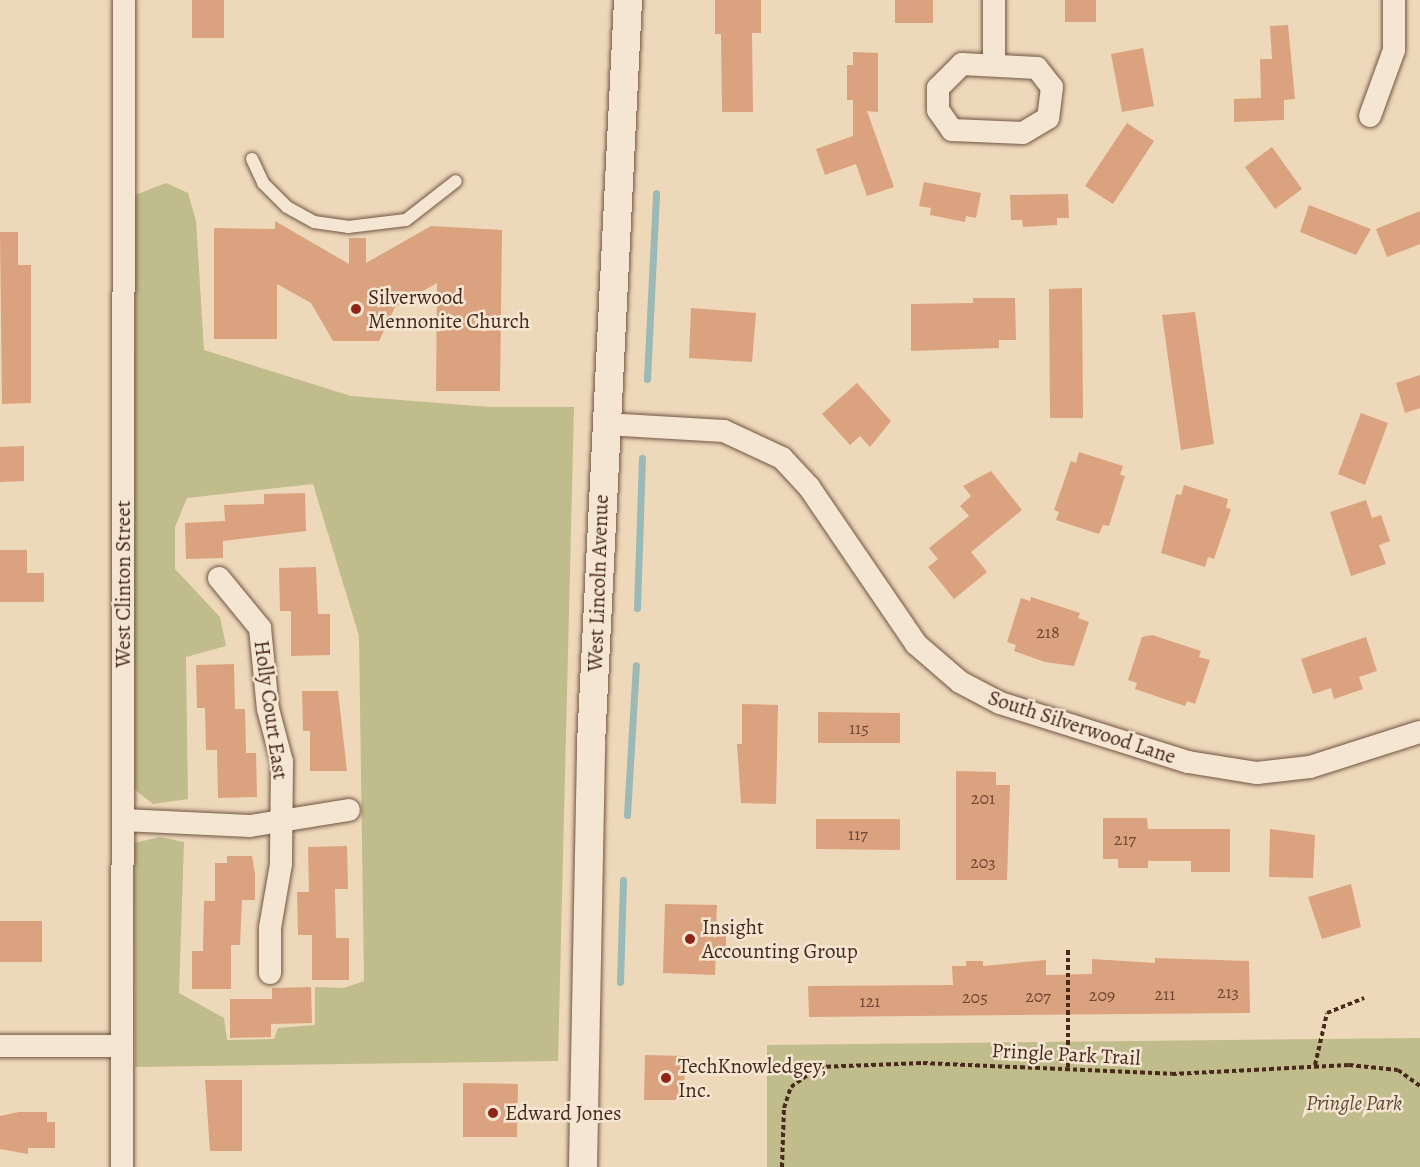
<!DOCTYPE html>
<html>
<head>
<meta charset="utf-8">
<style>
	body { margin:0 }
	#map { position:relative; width:1420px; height:1167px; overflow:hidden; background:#eed8ba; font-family:Alegreya,serif }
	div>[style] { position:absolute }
	.green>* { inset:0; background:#c0bc8b }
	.stream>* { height:7px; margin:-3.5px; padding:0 3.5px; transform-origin:3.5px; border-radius:3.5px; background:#9bb9b6 }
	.building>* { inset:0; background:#daa27e }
	.path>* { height:4px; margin-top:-2px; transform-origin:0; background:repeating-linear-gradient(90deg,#49291b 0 4.5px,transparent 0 7.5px) }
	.roads { filter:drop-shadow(0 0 2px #725543) drop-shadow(0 0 2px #725543) }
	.service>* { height:12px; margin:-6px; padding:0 6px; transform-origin:6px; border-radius:6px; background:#f4e6d2 }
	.minor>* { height:22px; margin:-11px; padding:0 11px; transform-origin:11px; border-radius:11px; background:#f4e6d2 }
	.tertiary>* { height:28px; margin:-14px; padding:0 14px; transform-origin:14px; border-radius:14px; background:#f4e6d2 }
	.dots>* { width:16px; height:16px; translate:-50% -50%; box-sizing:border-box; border:3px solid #f4e6d2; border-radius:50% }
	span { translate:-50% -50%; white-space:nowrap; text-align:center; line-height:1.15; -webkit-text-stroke:5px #f4e6d2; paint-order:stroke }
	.number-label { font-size:18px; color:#6d4734 }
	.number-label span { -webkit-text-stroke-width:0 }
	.poi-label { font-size:21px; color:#49291b }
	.left { translate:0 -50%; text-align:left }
	.street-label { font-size:21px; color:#49291b }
	.park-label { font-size:21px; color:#614631; font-style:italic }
</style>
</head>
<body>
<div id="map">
	<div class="green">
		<div style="clip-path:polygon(166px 183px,188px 193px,196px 221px,204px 350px,351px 396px,489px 407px,574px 407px,558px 1061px,135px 1067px,134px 843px,160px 837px,184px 842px,179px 993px,224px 1018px,227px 1040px,274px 1039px,278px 1028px,315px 1025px,315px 987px,344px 988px,364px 981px,359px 636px,313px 484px,187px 498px,175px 527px,175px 569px,220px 617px,226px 646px,186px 657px,188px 799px,153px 804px,134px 789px,135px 195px)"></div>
		<div style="clip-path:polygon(1420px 1038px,1420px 1167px,767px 1167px,767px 1045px)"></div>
	</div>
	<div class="stream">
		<div style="left:647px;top:379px;width:186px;rotate:-87.2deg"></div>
		<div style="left:637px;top:608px;width:150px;rotate:-88.1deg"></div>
		<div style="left:627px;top:815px;width:150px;rotate:-86.6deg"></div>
		<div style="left:620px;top:982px;width:102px;rotate:-88.3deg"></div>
	</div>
	<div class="building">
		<div style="clip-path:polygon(192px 0,224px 0,224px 38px,192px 38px)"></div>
		<div style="clip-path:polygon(715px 0,761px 0,761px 33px,752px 33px,753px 112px,722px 112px,721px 34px,715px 34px)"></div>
		<div style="clip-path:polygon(895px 0,933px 0,933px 23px,895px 23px)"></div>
		<div style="clip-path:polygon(1065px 0,1096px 0,1096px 22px,1065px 22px)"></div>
		<div style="clip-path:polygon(1288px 25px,1295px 99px,1284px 100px,1284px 120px,1234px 122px,1234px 99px,1261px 98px,1260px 59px,1272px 59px,1270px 26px)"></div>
		<div style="clip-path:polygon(1143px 48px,1154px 106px,1122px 112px,1111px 54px)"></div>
		<div style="clip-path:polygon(853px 52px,878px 53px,878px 112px,867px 111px,894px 187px,867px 196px,856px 164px,825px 175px,816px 149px,853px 136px,853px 100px,847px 100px,847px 65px,853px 65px)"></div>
		<div style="clip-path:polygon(1127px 123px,1154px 141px,1113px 204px,1085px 186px)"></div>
		<div style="clip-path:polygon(1272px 147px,1302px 189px,1275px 209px,1245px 167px)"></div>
		<div style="clip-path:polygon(924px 182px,981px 193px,976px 218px,966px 216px,965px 222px,930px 215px,931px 208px,919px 206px)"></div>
		<div style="clip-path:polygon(1068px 194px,1069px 218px,1057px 218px,1057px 225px,1023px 227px,1022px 220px,1011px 220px,1010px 195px)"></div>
		<div style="clip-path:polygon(1309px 205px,1371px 229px,1356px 255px,1300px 232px)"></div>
		<div style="clip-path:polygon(1420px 211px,1420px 244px,1387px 257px,1376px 229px)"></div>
		<div style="clip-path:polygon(275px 221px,349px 264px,349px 238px,366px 238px,366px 263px,431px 226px,502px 230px,500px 391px,436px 391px,437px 283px,395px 307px,379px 341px,333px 341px,311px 303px,277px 284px,277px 339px,214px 339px,214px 228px,275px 229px)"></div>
		<div style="clip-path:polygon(0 232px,18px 232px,18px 265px,31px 265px,31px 403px,2px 404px)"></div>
		<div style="clip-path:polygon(1082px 288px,1083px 418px,1050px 418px,1049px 289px)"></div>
		<div style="clip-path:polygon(973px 298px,1015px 298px,1016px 340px,999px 340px,999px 348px,911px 351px,911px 304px,973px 303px)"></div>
		<div style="clip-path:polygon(691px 308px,756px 313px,752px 362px,689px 358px)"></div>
		<div style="clip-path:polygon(1195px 312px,1214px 444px,1181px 450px,1162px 315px)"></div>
		<div style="clip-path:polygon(1420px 375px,1420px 408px,1405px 413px,1396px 383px)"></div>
		<div style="clip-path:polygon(857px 383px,891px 421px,870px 447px,860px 436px,850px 445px,822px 414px)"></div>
		<div style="clip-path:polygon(1361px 413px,1388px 423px,1365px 485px,1338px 474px)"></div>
		<div style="clip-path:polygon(24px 446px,24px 481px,0 482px,0 447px)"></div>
		<div style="clip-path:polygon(1079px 452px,1123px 466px,1120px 475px,1125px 476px,1109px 526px,1103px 525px,1099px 534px,1056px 520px,1059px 512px,1054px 510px,1071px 461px,1076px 463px)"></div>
		<div style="clip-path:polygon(991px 471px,1022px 510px,971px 552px,987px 572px,954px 599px,928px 567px,938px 559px,929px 548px,969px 516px,960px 506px,971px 496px,963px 486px)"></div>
		<div style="clip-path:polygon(1184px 485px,1228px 499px,1226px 508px,1231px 509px,1214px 559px,1208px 557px,1205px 567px,1161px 553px,1176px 494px,1181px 495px)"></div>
		<div style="clip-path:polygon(305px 493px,306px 531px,223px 541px,223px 558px,186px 559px,185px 523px,225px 521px,224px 505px,264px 504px,264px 494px)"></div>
		<div style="clip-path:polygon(1366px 500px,1372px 518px,1381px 515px,1390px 541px,1379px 545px,1386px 564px,1351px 576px,1330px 512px)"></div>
		<div style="clip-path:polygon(0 550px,27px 550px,27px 573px,44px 573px,44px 602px,0 602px)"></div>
		<div style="clip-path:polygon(316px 567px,318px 614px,330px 614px,330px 655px,291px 656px,291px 611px,280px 611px,279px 568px)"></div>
		<div style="clip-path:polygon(1031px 597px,1080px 613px,1078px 618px,1089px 622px,1074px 666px,1045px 662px,1014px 651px,1016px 645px,1007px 642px,1021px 598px,1030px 601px)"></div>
		<div style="clip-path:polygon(1152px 635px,1201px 651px,1199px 657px,1210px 660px,1195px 704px,1187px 701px,1185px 706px,1135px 689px,1137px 683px,1128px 680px,1142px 637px)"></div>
		<div style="clip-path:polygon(1366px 637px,1377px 671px,1359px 677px,1363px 689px,1334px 699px,1331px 688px,1313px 694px,1301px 659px)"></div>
		<div style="clip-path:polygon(234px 664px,235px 709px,245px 709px,246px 753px,256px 753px,257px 797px,218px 798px,217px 750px,206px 750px,205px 708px,197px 708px,196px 665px)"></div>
		<div style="clip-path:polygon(302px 691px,338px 691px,347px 771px,310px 771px,310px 731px,303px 731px)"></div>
		<div style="clip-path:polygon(742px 704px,778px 705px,776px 804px,741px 803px,737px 744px,742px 744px)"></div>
		<div style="clip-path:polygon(818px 712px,900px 713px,900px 743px,818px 743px)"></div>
		<div style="clip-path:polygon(956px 771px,996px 772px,996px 785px,1010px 785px,1007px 880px,956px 880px)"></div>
		<div style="clip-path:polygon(1103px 818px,1147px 818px,1148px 829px,1230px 829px,1230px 872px,1191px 872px,1191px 861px,1148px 861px,1148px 868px,1118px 868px,1118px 859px,1103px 859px)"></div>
		<div style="clip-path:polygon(816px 819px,900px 819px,900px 850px,816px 849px)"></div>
		<div style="clip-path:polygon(1270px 829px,1315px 835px,1313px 878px,1269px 877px)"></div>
		<div style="clip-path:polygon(347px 846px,348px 889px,335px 889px,336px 938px,349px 938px,349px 980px,312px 980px,312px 935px,298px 935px,297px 892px,309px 892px,308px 847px)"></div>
		<div style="clip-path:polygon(227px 856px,252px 856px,255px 874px,255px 900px,242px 900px,240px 945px,231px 945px,231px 989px,192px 989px,192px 951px,203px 951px,204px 901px,215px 901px,215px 863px,227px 863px)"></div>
		<div style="clip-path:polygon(1351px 884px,1361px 927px,1322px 939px,1308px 897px)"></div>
		<div style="clip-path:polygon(665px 904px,717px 905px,716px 930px,726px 930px,726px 948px,716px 948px,715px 975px,663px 973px)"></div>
		<div style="clip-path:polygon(0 921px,42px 921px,42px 962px,0 962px)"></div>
		<div style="clip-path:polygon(1155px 958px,1249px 961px,1250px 1013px,809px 1017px,808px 986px,953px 985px,952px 966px,966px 966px,966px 961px,983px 961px,983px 966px,1046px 960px,1046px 975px,1092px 974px,1092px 959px,1155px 963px)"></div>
		<div style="clip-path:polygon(311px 987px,312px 1023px,271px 1024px,271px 1037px,230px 1038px,230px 999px,272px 999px,272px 988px)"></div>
		<div style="clip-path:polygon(645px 1055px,685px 1056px,684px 1100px,644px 1100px)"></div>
		<div style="clip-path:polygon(205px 1080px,242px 1080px,242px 1151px,210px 1151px)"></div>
		<div style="clip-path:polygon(463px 1083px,518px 1084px,517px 1137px,463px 1137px)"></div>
		<div style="clip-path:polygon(19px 1112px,47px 1112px,47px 1122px,55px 1122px,55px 1148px,28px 1148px,28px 1154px,0 1149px,0 1116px)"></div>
	</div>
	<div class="path">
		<div style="left:1068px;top:950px;width:119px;rotate:90deg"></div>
		<div style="left:1315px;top:1065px;width:53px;rotate:-77deg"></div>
		<div style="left:1327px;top:1013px;width:40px;rotate:-22deg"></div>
		<div style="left:782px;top:1167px;width:59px;rotate:-88.1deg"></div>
		<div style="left:784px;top:1108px;width:22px;rotate:-72deg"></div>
		<div style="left:791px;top:1087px;width:34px;rotate:-36deg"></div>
		<div style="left:819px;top:1067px;width:104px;rotate:-2.2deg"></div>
		<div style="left:923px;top:1063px;width:249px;rotate:2.5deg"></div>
		<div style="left:1172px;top:1074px;width:177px;rotate:-2.9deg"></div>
		<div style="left:1349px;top:1065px;width:49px;rotate:5.8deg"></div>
		<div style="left:1398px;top:1070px;width:27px;rotate:36deg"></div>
	</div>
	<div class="roads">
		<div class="service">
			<div style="left:252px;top:159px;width:26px;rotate:65deg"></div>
			<div style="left:263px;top:183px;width:34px;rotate:45deg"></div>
			<div style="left:287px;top:207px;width:31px;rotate:29deg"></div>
			<div style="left:314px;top:222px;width:34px;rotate:8deg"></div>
			<div style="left:348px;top:227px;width:58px;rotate:-6.9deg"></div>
			<div style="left:406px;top:220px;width:63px;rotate:-38deg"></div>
		</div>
		<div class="minor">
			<div style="left:994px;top:0;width:64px;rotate:90deg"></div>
			<div style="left:962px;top:64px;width:75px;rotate:3.1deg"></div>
			<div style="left:1037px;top:68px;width:24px;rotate:52deg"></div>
			<div style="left:1052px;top:87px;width:31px;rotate:97deg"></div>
			<div style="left:1048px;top:118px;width:29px;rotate:149deg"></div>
			<div style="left:1023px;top:133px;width:71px;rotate:-177.6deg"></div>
			<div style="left:952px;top:130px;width:24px;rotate:-125deg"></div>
			<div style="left:938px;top:110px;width:22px;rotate:-90deg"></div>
			<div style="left:938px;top:88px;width:34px;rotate:-45deg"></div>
			<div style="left:1370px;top:116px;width:70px;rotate:-70deg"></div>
			<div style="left:1394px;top:50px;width:50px;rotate:-90deg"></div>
			<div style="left:605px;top:424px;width:119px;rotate:3.4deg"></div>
			<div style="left:724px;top:431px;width:64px;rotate:25deg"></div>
			<div style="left:782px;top:458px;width:40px;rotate:47deg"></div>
			<div style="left:809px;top:487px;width:190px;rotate:55.7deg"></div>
			<div style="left:916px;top:644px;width:58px;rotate:40.8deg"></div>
			<div style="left:960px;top:682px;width:45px;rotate:27.7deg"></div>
			<div style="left:1000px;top:703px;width:197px;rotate:17.4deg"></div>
			<div style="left:1188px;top:762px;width:70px;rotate:9.1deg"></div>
			<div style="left:1257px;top:773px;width:53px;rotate:-6.5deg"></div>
			<div style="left:1310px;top:767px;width:115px;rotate:-17.7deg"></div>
			<div style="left:219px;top:578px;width:65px;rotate:50.6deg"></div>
			<div style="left:260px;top:628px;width:81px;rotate:84.4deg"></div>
			<div style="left:268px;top:709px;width:55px;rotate:75.2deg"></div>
			<div style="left:282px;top:762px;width:102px;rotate:90.6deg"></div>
			<div style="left:281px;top:864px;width:65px;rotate:99.8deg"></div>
			<div style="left:270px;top:928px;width:45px;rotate:90deg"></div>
			<div style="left:123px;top:820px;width:127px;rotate:2.7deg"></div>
			<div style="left:250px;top:826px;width:100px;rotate:-9.2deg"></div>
			<div style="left:0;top:1046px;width:122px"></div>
			<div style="left:122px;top:1167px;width:1167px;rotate:-89.9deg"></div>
		</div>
		<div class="tertiary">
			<div style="left:583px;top:1167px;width:423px;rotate:-88.9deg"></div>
			<div style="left:591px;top:744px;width:745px;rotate:-87.15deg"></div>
		</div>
	</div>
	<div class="dots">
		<div style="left:356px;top:309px;background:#8f2418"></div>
		<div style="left:690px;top:939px;background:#8f2418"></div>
		<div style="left:666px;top:1078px;background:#8f2418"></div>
		<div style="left:493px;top:1113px;background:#8f2418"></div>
	</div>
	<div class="number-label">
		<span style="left:1048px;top:632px">218</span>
		<span style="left:859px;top:728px">115</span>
		<span style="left:983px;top:798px">201</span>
		<span style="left:858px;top:834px">117</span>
		<span style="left:1125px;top:839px">217</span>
		<span style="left:983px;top:862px">203</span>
		<span style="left:1228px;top:992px">213</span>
		<span style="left:1165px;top:994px">211</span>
		<span style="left:1102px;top:995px">209</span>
		<span style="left:1038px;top:996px">207</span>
		<span style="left:975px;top:997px">205</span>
		<span style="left:870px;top:1001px">121</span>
	</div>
	<div class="poi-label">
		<span class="left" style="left:368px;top:309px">Silverwood<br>Mennonite Church</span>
		<span class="left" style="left:702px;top:939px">Insight<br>Accounting Group</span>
		<span class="left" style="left:678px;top:1078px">TechKnowledgey,<br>Inc.</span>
		<span class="left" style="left:505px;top:1113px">Edward Jones</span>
	</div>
	<div class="street-label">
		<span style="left:598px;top:583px;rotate:-88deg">West Lincoln Avenue</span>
		<span style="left:123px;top:584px;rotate:-90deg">West Clinton Street</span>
		<span style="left:271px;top:710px;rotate:82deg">Holly Court East</span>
		<span style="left:1082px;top:727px;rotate:18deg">South Silverwood Lane</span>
		<span style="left:1066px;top:1054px;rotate:3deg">Pringle Park Trail</span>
	</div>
	<div class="park-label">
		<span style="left:1354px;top:1103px">Pringle Park</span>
	</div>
</div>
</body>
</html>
